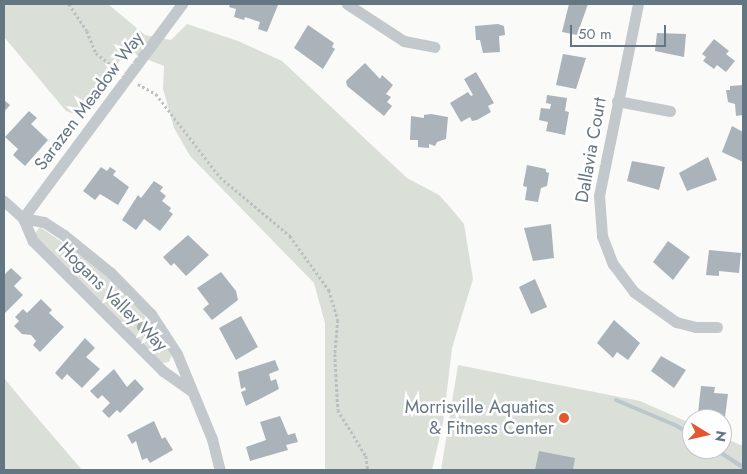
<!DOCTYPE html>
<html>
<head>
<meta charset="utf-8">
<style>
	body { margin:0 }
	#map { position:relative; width:747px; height:474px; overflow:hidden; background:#fafaf8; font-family:Jost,sans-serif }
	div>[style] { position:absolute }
	.green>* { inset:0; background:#dadfd7 }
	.stream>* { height:4px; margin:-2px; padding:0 2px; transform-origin:2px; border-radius:2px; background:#bbc7cb }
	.building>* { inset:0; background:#aab3b9 }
	.path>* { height:2.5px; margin-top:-1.25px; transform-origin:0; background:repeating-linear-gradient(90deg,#bbbfc2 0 2.5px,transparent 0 5px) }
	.minor>* { height:11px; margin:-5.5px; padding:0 5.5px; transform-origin:5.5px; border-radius:5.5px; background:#c3c8cc }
	.trees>* { width:10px; height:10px; margin:-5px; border-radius:50%; background:#aab4a7 }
	.dots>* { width:14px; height:14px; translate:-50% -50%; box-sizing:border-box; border:2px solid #fff; border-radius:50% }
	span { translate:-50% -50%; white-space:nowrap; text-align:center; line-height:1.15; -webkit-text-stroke:5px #fff; paint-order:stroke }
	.street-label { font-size:18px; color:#657683 }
	.poi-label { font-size:18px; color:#657683 }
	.right { translate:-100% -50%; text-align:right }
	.frame { position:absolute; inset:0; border:5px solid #657683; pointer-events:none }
	.north { position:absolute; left:682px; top:409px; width:50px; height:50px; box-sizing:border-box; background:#fff; border:1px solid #c1c8cd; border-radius:50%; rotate:99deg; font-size:14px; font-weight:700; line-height:20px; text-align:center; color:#657683 }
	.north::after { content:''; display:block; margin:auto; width:18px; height:22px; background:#e4572e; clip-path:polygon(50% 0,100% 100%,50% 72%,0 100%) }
	.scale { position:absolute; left:570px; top:25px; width:96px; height:22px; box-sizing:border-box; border:2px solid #657683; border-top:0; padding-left:6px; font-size:15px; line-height:18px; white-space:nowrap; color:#657683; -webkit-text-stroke:4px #fff; paint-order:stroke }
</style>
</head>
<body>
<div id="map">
	<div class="green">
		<div style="clip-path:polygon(4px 4px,108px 4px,145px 35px,171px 40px,187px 24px,238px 41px,282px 61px,407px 178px,439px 195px,449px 206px,464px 224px,473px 279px,452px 348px,443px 423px,432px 470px,325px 470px,325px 323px,314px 283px,190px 156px,174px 128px,163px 89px,164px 66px,126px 51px,84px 117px,66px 111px,4px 37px)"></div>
		<div style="clip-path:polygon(40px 227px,98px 267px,137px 305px,172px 355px,169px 362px,161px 363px,37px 238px,35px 233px)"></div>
		<div style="clip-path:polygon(458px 365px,640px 401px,692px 424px,692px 449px,722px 449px,722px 437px,743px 446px,743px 470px,441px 470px)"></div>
		<div style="clip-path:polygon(4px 378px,23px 401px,82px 470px,4px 470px)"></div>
	</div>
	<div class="stream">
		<div style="left:616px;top:400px;width:64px;rotate:23deg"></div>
		<div style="left:675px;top:425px;width:20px;rotate:30deg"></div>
		<div style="left:715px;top:449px;width:33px;rotate:33deg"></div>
	</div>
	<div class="building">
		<div style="clip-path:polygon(230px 4px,277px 4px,278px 5px,267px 32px,258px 29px,260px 22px,245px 17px,244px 20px,234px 17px,236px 9px,229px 7px)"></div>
		<div style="clip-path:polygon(569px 4px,588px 4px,577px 35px,562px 32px)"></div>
		<div style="clip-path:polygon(498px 24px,504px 26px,505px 35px,499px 36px,500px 52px,483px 53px,480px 40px,476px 40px,475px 26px)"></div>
		<div style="clip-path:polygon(308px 25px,334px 43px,332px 47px,335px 49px,323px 69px,294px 48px)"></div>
		<div style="clip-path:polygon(657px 33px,686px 34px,684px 57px,655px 51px)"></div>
		<div style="clip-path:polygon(714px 39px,729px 51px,726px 54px,735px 61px,726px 72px,717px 65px,714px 69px,703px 61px,706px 57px,702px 54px)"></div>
		<div style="clip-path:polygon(563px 54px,586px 58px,576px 89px,556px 85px)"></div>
		<div style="clip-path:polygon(365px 63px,380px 79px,382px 75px,393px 85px,386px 94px,391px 97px,387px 102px,392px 106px,384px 116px,347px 86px,346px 81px)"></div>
		<div style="clip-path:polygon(476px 72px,494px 103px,488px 106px,491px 112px,477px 120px,472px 121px,470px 117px,461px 122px,450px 103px,468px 92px,471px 96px,473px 95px,464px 79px)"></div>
		<div style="clip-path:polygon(743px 85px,743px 115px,736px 116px,735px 104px,728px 102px,726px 90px,730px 90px,730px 86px)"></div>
		<div style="clip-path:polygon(547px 95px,567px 98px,565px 111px,569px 112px,565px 135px,546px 131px,548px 122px,539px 120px,541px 108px,550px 109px,551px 104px,546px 103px)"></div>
		<div style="clip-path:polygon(4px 100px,10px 105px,4px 112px)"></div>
		<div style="clip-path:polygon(29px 111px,37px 118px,31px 124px,48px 140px,25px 166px,13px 155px,18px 149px,5px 137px)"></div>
		<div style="clip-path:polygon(431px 114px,448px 117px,446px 139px,437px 142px,435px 146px,429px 144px,429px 148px,418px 147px,418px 140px,410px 140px,411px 116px,424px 118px,424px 115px)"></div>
		<div style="clip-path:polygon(732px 126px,743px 132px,743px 162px,722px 152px)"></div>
		<div style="clip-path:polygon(708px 157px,717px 180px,687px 191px,679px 173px)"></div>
		<div style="clip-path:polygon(632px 161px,665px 167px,659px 190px,627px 181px)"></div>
		<div style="clip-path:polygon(527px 165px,546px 169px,546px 172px,549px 173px,547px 186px,541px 188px,538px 202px,525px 200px,527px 187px,523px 186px)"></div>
		<div style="clip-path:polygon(101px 167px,107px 171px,110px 167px,116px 171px,113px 175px,129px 187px,118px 205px,100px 194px,95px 200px,83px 191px)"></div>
		<div style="clip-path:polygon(154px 181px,163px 187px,160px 191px,166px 196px,162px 201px,171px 208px,169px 211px,173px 214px,160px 231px,144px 219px,136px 230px,122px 220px,138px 195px,141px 198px)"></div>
		<div style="clip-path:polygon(551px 224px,554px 258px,533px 261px,524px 228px)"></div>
		<div style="clip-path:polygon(188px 235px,209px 255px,186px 276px,174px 263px,171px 266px,163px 257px)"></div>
		<div style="clip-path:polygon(668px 241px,690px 257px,673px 280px,653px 262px)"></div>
		<div style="clip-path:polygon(709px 250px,741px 253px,739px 273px,719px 271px,719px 276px,706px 275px)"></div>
		<div style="clip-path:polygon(11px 268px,22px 278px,14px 286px,23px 295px,4px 314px,4px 275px)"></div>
		<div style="clip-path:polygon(221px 272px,236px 291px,238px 300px,212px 320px,203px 309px,209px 304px,197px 288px)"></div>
		<div style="clip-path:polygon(535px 279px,547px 307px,531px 314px,519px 287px)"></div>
		<div style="clip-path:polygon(41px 299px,52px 310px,49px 313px,64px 327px,40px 352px,33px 345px,36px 341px,31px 335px,22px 334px,14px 326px,19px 321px,15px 317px,23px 309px,27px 313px)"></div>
		<div style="clip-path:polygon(241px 316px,258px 347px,236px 360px,219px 328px)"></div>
		<div style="clip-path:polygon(614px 320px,640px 343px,628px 360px,617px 352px,613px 358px,597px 343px)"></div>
		<div style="clip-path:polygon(85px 338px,95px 348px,86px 357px,100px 369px,82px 388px,67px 374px,62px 380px,55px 373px)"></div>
		<div style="clip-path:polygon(661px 356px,686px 370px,674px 388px,651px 371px)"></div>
		<div style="clip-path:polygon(275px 360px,279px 370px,269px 374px,271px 381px,276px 379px,279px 389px,246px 406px,241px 392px,246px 390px,245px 387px,241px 389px,238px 372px)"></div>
		<div style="clip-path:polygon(114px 369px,127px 387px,135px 379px,144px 389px,120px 413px,117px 410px,109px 418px,102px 411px,110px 403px,102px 395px,98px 399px,90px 391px)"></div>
		<div style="clip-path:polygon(701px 386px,715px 387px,714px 393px,728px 394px,725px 417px,698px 413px)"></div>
		<div style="clip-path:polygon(280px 416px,288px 435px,295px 433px,298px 442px,286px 445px,288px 450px,250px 461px,246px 447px,266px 440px,260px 422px)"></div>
		<div style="clip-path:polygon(154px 421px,162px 439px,165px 437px,173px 450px,150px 463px,147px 458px,142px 460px,136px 441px,132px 444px,127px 435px)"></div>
		<div style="clip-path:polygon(539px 451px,575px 458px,573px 470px,535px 470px)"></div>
	</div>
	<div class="path">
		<div style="left:69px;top:4px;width:32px;rotate:56deg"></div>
		<div style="left:87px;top:31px;width:24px;rotate:68deg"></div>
		<div style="left:96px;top:53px;width:29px;rotate:38deg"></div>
		<div style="left:138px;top:84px;width:21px;rotate:29deg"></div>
		<div style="left:156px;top:94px;width:105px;rotate:52.4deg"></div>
		<div style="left:220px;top:177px;width:92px;rotate:40.1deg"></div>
		<div style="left:290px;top:236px;width:67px;rotate:54.2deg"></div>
		<div style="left:329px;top:290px;width:31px;rotate:73deg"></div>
		<div style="left:338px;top:320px;width:34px;rotate:95deg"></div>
		<div style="left:335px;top:354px;width:56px;rotate:86.9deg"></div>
		<div style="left:338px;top:410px;width:54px;rotate:58.7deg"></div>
		<div style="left:366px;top:456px;width:14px;rotate:82deg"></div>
	</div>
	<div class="minor">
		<div style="left:347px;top:4px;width:68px;rotate:33deg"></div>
		<div style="left:404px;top:41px;width:31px;rotate:11deg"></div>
		<div style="left:638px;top:4px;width:195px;rotate:101.5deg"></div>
		<div style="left:599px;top:195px;width:41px;rotate:85.8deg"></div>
		<div style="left:602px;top:236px;width:30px;rotate:69deg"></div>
		<div style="left:613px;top:264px;width:35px;rotate:53deg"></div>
		<div style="left:634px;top:292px;width:52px;rotate:35.5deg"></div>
		<div style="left:676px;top:322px;width:21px;rotate:14deg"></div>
		<div style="left:696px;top:327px;width:21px"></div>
		<div style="left:617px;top:101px;width:54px;rotate:10.7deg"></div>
		<div style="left:4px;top:201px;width:25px;rotate:42deg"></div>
		<div style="left:23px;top:218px;width:25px;rotate:67deg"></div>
		<div style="left:33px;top:241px;width:184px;rotate:45deg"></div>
		<div style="left:163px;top:371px;width:33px;rotate:35deg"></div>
		<div style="left:23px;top:218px;width:21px;rotate:11deg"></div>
		<div style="left:44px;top:222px;width:24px;rotate:33deg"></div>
		<div style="left:64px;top:235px;width:60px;rotate:39deg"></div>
		<div style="left:111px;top:273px;width:57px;rotate:45.7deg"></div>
		<div style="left:151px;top:314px;width:48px;rotate:57deg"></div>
		<div style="left:177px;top:354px;width:92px;rotate:67.6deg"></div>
		<div style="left:212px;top:439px;width:32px;rotate:76deg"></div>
		<div style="left:23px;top:218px;width:267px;rotate:-53.4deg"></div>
	</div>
	<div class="trees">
		<div style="left:142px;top:327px"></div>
		<div style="left:149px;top:335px"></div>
		<div style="left:157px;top:345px"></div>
	</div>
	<div class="dots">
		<div style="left:564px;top:418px;background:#e4572e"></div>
	</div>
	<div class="street-label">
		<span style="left:89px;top:101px;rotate:-53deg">Sarazen Meadow Way</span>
		<span style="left:591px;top:150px;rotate:-80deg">Dallavia Court</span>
		<span style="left:113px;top:297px;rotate:45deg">Hogans Valley Way</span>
	</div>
	<div class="poi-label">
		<span class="right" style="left:554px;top:418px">Morrisville Aquatics<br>&amp; Fitness Center</span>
	</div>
	<div class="frame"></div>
	<div class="north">N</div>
	<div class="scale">50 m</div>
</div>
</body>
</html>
